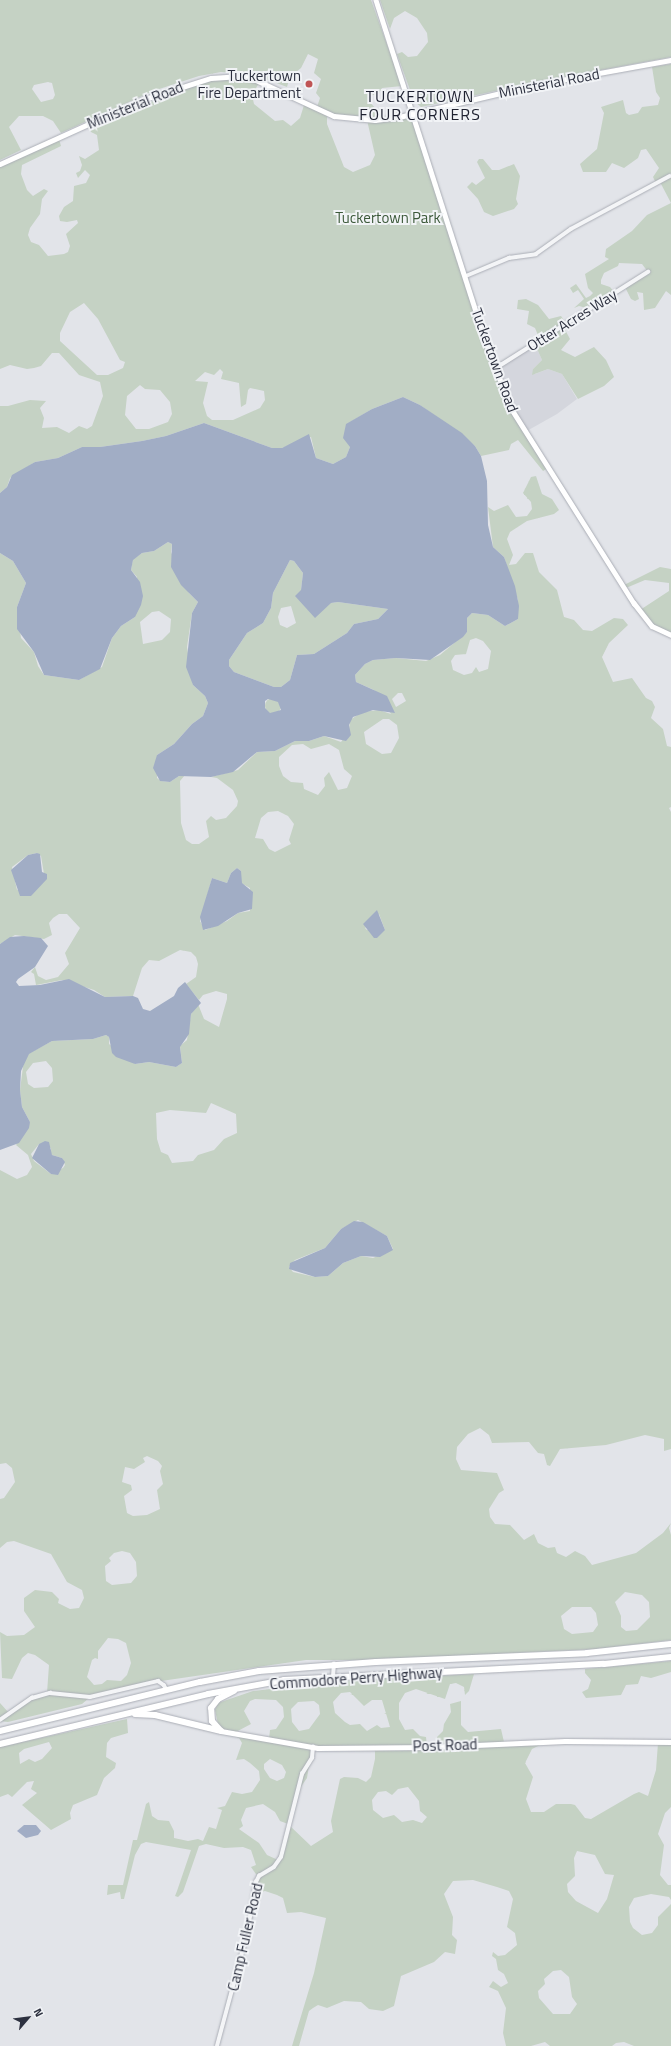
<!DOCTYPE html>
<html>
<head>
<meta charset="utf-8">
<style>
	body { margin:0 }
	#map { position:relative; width:671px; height:2046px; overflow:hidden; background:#e2e4e9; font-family:"Titillium Web",sans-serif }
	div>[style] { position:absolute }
	.built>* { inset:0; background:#d4d6dd }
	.green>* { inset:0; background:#c5d2c4 }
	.round { border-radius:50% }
	.water>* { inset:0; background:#a1adc5 }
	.roads { filter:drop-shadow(0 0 1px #abaeb6) drop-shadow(0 0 1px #abaeb6) }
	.street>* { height:3.5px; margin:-1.75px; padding:0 1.75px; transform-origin:1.75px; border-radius:1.75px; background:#f4f5f7 }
	.secondary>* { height:4.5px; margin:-2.25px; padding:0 2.25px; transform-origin:2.25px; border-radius:2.25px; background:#fff }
	.highway>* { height:6px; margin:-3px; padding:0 3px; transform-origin:3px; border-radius:3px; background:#fff }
	.dots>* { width:11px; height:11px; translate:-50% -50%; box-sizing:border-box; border:2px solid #f1f3f6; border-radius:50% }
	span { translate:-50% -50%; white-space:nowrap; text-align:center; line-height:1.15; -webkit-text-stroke:4px #f1f3f6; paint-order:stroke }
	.poi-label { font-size:15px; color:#2c303f }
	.right { translate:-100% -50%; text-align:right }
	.street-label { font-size:15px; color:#2c303f }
	.park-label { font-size:15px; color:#3c593a }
	.neighbourhood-label { font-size:16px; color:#1e2130; letter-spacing:1px }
	.north { position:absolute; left:8px; top:1998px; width:40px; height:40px; -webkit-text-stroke:3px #f1f3f6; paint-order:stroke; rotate:62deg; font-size:11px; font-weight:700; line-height:16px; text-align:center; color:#2c303f }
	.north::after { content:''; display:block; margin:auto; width:14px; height:18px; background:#2c303f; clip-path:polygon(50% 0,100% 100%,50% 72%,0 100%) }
</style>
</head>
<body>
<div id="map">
	<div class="built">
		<div style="clip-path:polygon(532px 345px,538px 351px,542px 360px,533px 369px,535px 374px,548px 369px,562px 374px,577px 399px,557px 414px,525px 432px,515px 416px,496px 368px)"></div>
	</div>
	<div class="green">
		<div style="clip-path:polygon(evenodd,0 0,371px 0,402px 86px,382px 88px,379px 93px,370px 96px,369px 101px,376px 109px,377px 119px,414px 113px,508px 405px,548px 468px,543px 471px,518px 440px,511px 444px,509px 450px,481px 456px,475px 446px,420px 405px,403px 397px,372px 409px,347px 424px,350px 447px,346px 457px,333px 464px,316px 458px,311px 437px,282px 448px,272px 448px,204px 423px,166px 436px,142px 441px,100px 447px,82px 447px,58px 458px,35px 462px,10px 478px,7px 487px,0 493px,0 406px,8px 406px,30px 400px,46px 401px,40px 408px,44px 418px,42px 428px,57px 427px,69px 433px,79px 426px,87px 429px,92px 426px,103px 396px,100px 382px,79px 375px,59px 353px,52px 353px,41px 366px,34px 368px,27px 369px,10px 365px,0 369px,0 167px,59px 139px,61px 146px,22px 165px,21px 174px,27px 190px,33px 196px,44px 189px,48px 191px,42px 199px,40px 214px,30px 228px,28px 235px,31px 242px,39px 245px,48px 256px,64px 254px,68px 252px,70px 246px,66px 234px,78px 223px,77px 220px,67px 222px,60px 221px,59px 216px,64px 207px,73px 201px,74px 186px,86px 183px,90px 175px,85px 170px,78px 178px,76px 173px,80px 171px,82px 165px,79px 156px,85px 159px,99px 150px,97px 135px,91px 132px,89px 127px,185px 88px,221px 78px,231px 78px,259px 83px,252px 95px,254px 104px,275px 121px,283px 120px,291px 126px,300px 118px,305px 102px,317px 107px,320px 98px,316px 93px,321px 79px,314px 73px,318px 59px,308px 54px,301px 68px,290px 77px,287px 87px,255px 75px,221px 72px,199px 76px,153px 91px,61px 133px,53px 121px,43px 116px,19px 116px,9px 127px,21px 150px,0 160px,0 0,48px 82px,52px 83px,55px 95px,53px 99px,41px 102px,32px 89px,34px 85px,48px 82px,0 0,327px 113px,367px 120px,375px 155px,370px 165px,353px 172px,344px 167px,327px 124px,327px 113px,0 0,84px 303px,98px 319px,120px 360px,125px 362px,123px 368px,108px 375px,97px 375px,60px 341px,60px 333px,70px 312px,84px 303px,0 0,220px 369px,223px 372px,221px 379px,239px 383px,241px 407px,246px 404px,248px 390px,250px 388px,264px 391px,265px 400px,260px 408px,233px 420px,212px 420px,207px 416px,203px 403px,208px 382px,195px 381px,205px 372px,214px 375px,220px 369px,0 0,140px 385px,145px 389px,160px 390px,170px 402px,172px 414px,168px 422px,149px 429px,136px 429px,125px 415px,127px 396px,140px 385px)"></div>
		<div style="clip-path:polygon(380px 0,671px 0,671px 57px,537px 82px,421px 107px,414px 101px,397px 54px,402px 52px,408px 57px,417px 56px,428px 42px,427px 33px,417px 18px,405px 11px,394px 18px,390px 29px)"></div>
		<div style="clip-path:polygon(671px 64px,671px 295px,666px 291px,655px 308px,644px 310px,643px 293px,637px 292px,639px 299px,635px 301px,631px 299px,625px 287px,648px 272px,642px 264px,619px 263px,618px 266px,604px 273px,601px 280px,601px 284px,610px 287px,615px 293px,590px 309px,579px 306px,574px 308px,584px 299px,578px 290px,573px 293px,570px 288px,576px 284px,586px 298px,590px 296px,593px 293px,588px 288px,585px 274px,609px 259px,605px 257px,606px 249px,632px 231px,647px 215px,671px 203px,660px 182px,656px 183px,653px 177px,659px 168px,646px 149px,641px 150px,638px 158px,624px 168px,612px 163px,606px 172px,583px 172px,580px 164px,597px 149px,604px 113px,601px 107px,623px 100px,626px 113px,629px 115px,638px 113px,642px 107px,658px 105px,660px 98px,656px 92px,652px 67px)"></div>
		<div style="clip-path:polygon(479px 159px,483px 159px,492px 170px,499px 170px,514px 164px,520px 176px,516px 199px,518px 204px,514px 209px,493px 216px,484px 212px,478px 199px,467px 187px,472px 182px,476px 185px,485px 178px,477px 162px)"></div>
		<div style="clip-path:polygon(526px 299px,538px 305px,549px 319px,561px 316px,566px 323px,563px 326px,570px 339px,561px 350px,575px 357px,594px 347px,606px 360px,614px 377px,604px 386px,578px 399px,562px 374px,548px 369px,532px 375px,533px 369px,542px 360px,538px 351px,532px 345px,540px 340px,535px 328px,527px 324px,529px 311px,517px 309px,518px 300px)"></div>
		<div style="clip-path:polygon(evenodd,536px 476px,542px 494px,552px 499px,559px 510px,554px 514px,527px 521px,510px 532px,507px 539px,513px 555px,509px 565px,516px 564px,525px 553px,533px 553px,539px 572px,557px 590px,564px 617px,574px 620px,583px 630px,592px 631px,614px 618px,623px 619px,628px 625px,609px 643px,602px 657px,613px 682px,632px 678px,646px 698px,652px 701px,655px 707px,651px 718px,663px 729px,667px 746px,671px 747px,671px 807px,669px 808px,671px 812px,671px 1449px,664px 1451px,664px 1439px,645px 1435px,606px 1445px,560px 1449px,550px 1466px,547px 1465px,544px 1454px,538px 1453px,529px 1442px,492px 1443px,489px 1435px,480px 1428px,468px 1434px,457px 1447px,456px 1459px,461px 1470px,497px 1473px,504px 1490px,499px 1493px,489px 1509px,490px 1517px,495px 1524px,510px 1525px,524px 1540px,534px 1534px,538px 1543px,548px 1548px,555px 1547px,557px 1553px,566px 1557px,575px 1551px,585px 1556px,592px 1565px,636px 1553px,663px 1533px,671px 1523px,669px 1528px,671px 1535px,671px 1640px,597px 1649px,371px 1660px,306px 1660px,161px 1681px,89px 1698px,82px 1704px,8px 1722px,0 1721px,0 1703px,9px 1713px,31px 1699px,47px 1693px,49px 1665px,35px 1655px,28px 1653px,22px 1658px,12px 1679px,2px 1678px,0 1632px,7px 1636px,24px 1635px,35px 1627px,24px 1611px,24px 1598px,35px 1590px,52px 1592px,59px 1599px,58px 1603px,70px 1609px,79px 1608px,84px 1598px,82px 1590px,67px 1582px,51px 1554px,14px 1541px,7px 1542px,0 1548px,0 1499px,4px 1498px,15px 1482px,12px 1468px,6px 1463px,0 1464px,0 1170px,17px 1179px,27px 1175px,32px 1167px,28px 1155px,16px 1145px,30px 1122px,22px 1107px,20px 1090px,24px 1059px,28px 1054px,52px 1041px,93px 1039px,106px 1035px,109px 1037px,109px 1044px,135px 1064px,149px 1062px,176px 1067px,182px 1063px,180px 1046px,187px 1040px,191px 1014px,198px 1004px,204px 1019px,219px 1027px,227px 999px,227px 994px,216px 991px,203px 995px,199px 1000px,186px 984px,196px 977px,198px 964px,196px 957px,191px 952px,180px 950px,159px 961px,149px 960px,142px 968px,133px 996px,105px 997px,94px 990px,62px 980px,36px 985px,34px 974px,31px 972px,35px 967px,38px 976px,46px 980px,58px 977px,69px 964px,65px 953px,80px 928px,67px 914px,59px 914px,53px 918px,49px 923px,52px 935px,44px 939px,15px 935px,0 944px,0 553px,13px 561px,26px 583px,17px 607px,21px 638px,34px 652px,38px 666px,44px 675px,79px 680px,102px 667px,112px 638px,121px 626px,135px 617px,137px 577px,131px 570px,133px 559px,142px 553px,154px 551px,168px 542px,172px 544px,171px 552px,189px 593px,198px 602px,192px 613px,187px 647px,193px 685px,205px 696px,208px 703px,203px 716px,192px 724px,174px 744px,157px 755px,157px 778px,161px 781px,170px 782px,179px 776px,185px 775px,180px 781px,181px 823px,186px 840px,192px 844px,199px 844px,209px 837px,206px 821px,211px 816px,216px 820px,226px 818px,237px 806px,238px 801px,233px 790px,217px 778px,211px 777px,238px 770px,257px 752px,275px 751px,295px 741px,309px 741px,324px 736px,341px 742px,349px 731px,350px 720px,362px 712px,379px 710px,391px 714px,374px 690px,356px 682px,355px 675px,365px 664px,373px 660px,396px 658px,426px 661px,440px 655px,467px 632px,467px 618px,472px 613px,488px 615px,505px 626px,518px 619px,518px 600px,504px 557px,493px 547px,488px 507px,494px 511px,508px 505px,516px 517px,527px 516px,532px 509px,531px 502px,523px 493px,531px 477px,536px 476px,159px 611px,171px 619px,170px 632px,162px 640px,143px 644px,140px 622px,152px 612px,159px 611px,536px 476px,476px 638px,483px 641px,491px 651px,488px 669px,479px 672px,476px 667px,472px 673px,464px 675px,453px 670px,451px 661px,455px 655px,466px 654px,470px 640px,476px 638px,536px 476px,398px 693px,402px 693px,406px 701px,396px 707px,392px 699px,398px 693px,536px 476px,383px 719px,389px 719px,397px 725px,399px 738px,391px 753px,382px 754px,366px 744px,364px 732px,383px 719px,536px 476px,303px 744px,311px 749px,329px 744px,339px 750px,344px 769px,352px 776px,347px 788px,338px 790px,329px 772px,324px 778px,325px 786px,318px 795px,304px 789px,303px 783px,291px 782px,283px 776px,279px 766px,279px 757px,292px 745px,303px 744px,536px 476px,278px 811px,288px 816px,294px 824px,289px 840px,291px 844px,275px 852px,269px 849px,263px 839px,255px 838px,261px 818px,268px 812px,278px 811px,536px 476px,37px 853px,41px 856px,44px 874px,17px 890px,12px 867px,28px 855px,37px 853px,536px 476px,237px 868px,241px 871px,241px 883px,250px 888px,250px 911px,238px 913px,227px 921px,205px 930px,200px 921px,212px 878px,227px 883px,231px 873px,237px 868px,536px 476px,379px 914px,385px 930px,367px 930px,365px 928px,379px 914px,536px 476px,46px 1061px,52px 1068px,53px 1081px,48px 1087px,34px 1088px,28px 1084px,26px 1072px,33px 1063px,46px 1061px,536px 476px,211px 1103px,236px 1114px,237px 1133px,224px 1139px,214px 1150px,198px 1155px,193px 1161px,172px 1163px,168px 1155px,161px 1152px,157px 1139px,156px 1113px,170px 1110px,206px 1113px,211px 1103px,536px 476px,39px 1144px,51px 1148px,50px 1152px,52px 1155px,62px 1158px,65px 1165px,63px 1168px,51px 1174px,34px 1161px,31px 1154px,39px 1144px,536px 476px,358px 1220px,387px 1236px,393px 1249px,373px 1258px,361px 1256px,343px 1263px,328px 1276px,315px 1277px,293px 1272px,289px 1267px,295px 1260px,325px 1248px,341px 1229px,358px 1220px,536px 476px,147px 1456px,158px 1461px,162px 1466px,160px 1471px,163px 1484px,157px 1490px,160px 1509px,147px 1515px,133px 1516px,127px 1513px,124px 1496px,132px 1490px,131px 1485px,122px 1482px,125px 1467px,134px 1469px,145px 1462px,143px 1458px,147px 1456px,536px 476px,122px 1551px,130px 1553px,136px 1562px,137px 1576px,131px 1583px,112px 1585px,106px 1581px,105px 1566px,111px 1561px,109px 1558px,114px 1553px,122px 1551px,536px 476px,625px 1592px,642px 1595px,649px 1602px,650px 1617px,637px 1630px,626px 1631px,621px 1627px,621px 1616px,615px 1602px,625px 1592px,536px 476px,572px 1607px,591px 1607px,596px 1613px,598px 1625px,593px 1632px,572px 1634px,564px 1629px,561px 1616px,572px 1607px,536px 476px,108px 1638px,118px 1639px,126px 1643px,131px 1663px,127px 1675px,121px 1681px,107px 1680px,102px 1684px,94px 1685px,87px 1677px,92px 1660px,95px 1658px,98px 1659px,98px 1651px,108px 1638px)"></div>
		<div style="clip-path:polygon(evenodd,290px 560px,294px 561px,303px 573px,301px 590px,331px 603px,338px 602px,388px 609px,378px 619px,354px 624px,347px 633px,314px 654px,297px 655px,290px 680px,281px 687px,274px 687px,234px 672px,229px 666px,229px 660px,247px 633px,263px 623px,271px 608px,273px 593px,290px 560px,291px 606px,296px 623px,287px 628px,280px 625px,278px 617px,281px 608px,291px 606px)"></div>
		<div style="clip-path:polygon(660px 567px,671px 569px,671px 635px,656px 628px,640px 610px,669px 591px,669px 583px,645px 580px,626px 588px,624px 585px)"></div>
		<div class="round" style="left:265px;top:698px;width:16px;height:16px"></div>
		<div style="clip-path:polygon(671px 1661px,671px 1672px,651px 1678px,641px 1676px,638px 1684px,626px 1685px,621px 1695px,586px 1698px,582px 1692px,588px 1689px,591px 1680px,585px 1673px,585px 1669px)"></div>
		<div style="clip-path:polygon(evenodd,474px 1674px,469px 1691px,465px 1695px,464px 1687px,456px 1683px,450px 1684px,445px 1699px,416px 1689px,405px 1693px,399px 1703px,399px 1719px,405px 1730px,413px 1729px,420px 1736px,426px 1737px,427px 1746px,438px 1746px,437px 1737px,443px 1731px,444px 1724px,451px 1712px,450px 1704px,461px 1701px,461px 1725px,468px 1732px,501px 1729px,504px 1742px,539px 1742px,540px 1745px,532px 1749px,525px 1763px,533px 1777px,526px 1799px,531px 1812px,544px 1812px,556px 1804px,571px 1804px,575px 1805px,585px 1818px,591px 1819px,634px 1794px,639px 1792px,648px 1796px,656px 1770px,658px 1743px,671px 1741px,671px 1807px,665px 1813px,658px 1834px,664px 1845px,660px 1875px,668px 1885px,671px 1885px,671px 1900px,669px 1897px,651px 1894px,634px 1898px,629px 1907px,630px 1922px,633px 1928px,642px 1935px,652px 1933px,658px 1925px,658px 1917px,671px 1904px,671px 2046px,634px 2046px,624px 2042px,616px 2043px,612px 2046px,550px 2046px,545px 2042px,531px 2046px,506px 2046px,503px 2033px,506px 2008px,498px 1991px,489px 1987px,493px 1981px,501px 1987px,508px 1983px,504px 1974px,498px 1970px,496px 1959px,492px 1956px,493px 1952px,498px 1956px,505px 1955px,517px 1945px,515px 1933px,507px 1927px,513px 1899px,509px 1891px,497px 1887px,473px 1880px,453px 1881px,444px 1894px,453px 1917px,452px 1935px,457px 1940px,455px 1954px,445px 1952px,434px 1962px,401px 1976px,394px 2006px,383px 2011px,369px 2009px,361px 2002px,344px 2001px,327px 2008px,318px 2005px,313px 2008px,309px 2011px,299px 2046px,292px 2046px,314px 1973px,326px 1918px,301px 1912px,287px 1913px,283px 1898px,277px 1895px,265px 1891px,255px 1894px,258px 1877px,251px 1867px,256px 1865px,251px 1850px,243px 1847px,224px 1848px,206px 1844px,199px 1846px,183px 1892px,178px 1897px,175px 1896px,177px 1891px,191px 1850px,146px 1842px,141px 1844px,135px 1855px,124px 1899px,121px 1899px,120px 1892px,107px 1895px,108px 1885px,123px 1885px,133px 1840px,137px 1840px,146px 1804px,149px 1802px,152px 1816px,158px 1820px,169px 1821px,174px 1831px,174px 1838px,188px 1841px,198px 1839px,203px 1841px,209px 1827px,216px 1829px,222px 1810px,217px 1808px,225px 1806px,232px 1792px,242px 1794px,252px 1792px,260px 1780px,259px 1771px,250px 1763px,244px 1759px,236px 1760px,242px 1743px,239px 1738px,219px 1729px,215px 1710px,218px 1703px,253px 1691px,336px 1681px,474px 1674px,350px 1692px,364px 1706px,372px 1700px,382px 1700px,390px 1727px,381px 1728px,377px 1725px,367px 1731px,360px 1724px,350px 1725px,345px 1722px,335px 1713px,333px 1702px,341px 1693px,350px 1692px,474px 1674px,255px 1699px,276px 1700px,283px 1707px,284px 1717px,276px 1729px,270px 1730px,269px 1739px,234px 1733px,251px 1724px,244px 1711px,250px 1701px,255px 1699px,474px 1674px,314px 1701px,319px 1705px,320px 1714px,309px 1729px,299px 1731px,292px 1722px,291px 1709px,298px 1702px,314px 1701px,474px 1674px,312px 1746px,375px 1748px,375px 1759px,371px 1777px,366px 1782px,358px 1778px,344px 1777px,340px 1779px,331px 1821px,333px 1832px,311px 1846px,289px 1825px,298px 1791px,307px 1778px,312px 1746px,474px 1674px,270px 1759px,282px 1765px,286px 1772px,284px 1778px,277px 1781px,270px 1778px,264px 1769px,264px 1764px,270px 1759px,474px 1674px,408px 1787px,419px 1801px,420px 1811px,427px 1817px,422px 1823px,413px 1820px,402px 1822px,394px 1815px,383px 1818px,373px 1810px,372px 1800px,378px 1792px,386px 1791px,392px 1795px,398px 1789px,408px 1787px,474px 1674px,263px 1804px,275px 1812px,280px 1821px,288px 1824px,278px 1860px,267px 1855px,259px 1843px,239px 1829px,243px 1826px,241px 1820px,246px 1808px,263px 1804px,474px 1674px,577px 1851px,595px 1855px,605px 1874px,614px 1875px,607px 1899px,598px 1913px,576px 1901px,568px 1892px,567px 1884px,575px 1876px,574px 1858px,577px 1851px,474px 1674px,561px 1970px,569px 1977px,572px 1997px,577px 2004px,570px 2014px,553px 2014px,539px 1998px,538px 1991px,545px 1984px,544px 1979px,553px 1971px,561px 1970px)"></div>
		<div style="clip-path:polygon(evenodd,127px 1719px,128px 1733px,111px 1738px,107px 1743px,106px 1757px,116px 1763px,115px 1768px,104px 1778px,97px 1795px,73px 1805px,70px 1813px,71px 1819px,51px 1830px,22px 1805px,37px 1793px,31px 1789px,34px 1781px,27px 1782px,12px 1797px,8px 1794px,0 1797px,0 1747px,127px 1719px,49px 1742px,52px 1748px,42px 1759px,35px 1762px,29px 1759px,20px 1764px,19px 1753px,24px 1749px,49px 1742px)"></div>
	</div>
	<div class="water">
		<div style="clip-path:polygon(evenodd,403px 397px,420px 405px,462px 433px,475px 446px,481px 456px,487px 481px,488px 525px,493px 547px,504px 557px,515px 586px,519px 606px,518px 619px,505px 626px,488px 615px,472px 613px,467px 618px,467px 632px,463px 637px,430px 660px,396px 658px,373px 660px,365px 664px,355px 675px,356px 682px,387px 696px,395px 713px,373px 710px,353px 717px,349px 725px,351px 735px,346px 741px,324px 736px,309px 741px,295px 741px,275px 751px,257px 752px,233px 772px,211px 777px,179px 776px,170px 782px,160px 781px,153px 768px,157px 755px,174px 744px,192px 724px,203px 716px,208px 703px,205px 696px,193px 685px,186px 667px,192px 613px,198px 602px,181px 585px,171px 567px,172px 544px,168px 542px,154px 551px,142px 553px,133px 560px,131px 570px,140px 582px,143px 596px,141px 605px,135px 617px,121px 626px,112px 638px,100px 669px,79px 680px,44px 675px,34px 652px,17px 629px,17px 607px,26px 583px,13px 561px,0 553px,0 493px,7px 487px,12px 475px,35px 462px,58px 458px,82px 447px,100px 447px,142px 441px,166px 436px,204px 423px,272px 448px,282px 448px,309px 434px,316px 458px,333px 464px,346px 457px,350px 447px,343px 438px,346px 424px,372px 409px,403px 397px,290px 560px,294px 561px,303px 573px,301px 590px,295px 596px,315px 618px,331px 603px,338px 602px,388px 609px,378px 619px,354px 624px,347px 633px,314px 654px,297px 655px,290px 680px,281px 687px,274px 687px,234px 672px,229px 666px,229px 660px,247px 633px,263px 623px,271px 608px,273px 593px,290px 560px,403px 397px,268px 699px,278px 702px,281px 710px,270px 713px,265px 708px,265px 701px,268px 699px)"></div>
		<div style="clip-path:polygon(37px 853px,40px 854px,42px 872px,47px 874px,47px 879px,31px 896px,20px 896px,11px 870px,28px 855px)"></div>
		<div style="clip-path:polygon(237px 868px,241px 871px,242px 883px,253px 892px,252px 909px,238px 913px,218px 926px,203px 930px,200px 917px,212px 878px,227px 883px,231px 873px)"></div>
		<div style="clip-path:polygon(377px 910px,385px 930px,377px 938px,374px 938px,363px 924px)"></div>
		<div style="clip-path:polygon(24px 936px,41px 938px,48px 946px,35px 967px,18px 979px,16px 982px,19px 986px,40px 985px,69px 979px,105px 997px,133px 996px,138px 998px,143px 1009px,150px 1011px,174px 996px,178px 988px,185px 982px,201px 1003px,191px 1014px,189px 1034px,180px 1047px,182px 1063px,176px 1067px,149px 1062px,135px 1064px,116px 1057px,112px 1053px,109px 1037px,106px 1035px,93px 1039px,52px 1041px,29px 1054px,21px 1071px,20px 1090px,22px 1107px,30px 1122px,29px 1128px,19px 1143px,0 1150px,0 944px,10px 937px)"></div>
		<div style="clip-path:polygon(45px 1141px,49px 1142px,52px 1155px,62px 1158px,65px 1162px,58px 1175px,51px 1174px,32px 1158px,39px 1144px)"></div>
		<div style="clip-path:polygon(354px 1221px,363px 1222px,387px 1236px,393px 1250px,380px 1257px,361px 1256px,343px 1263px,328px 1276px,315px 1277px,289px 1269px,290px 1263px,325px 1248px,341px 1229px)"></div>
		<div style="clip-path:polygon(24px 1825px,36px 1825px,41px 1831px,38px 1835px,26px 1838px,17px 1831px)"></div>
	</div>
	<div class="roads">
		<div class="street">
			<div style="left:466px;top:276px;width:47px;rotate:-22.7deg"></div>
			<div style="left:509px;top:258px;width:27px;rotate:-8deg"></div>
			<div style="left:536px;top:254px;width:43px;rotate:-35.5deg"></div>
			<div style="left:571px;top:229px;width:112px;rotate:-28.2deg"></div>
			<div style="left:496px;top:368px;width:180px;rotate:-32.3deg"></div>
			<div style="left:333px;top:1677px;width:13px;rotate:-86deg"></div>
			<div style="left:0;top:1720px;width:39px;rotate:-35deg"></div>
			<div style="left:32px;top:1698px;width:19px;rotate:-16deg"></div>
			<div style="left:50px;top:1693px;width:40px;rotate:5.7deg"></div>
			<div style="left:90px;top:1697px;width:70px;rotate:-13.2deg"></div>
			<div style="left:158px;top:1681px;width:7px;rotate:34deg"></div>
			<div style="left:164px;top:1685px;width:6px;rotate:59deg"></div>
			<div style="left:217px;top:2046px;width:116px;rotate:-75deg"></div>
			<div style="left:247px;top:1934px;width:53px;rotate:-80.2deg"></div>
			<div style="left:256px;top:1882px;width:7px;rotate:-63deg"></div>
			<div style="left:259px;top:1876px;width:17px;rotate:-31deg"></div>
			<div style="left:274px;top:1867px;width:12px;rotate:-55deg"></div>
			<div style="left:281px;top:1857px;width:86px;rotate:-75.8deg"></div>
			<div style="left:302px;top:1774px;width:19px;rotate:-58deg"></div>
			<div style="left:312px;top:1758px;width:11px;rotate:-85deg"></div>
		</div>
		<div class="secondary">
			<div style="left:376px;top:0;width:362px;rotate:72.2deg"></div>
			<div style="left:487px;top:345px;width:67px;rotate:69.1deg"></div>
			<div style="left:511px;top:408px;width:231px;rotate:57.8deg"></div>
			<div style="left:634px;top:603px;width:29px;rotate:52deg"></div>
			<div style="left:652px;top:626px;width:21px;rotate:25deg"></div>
			<div style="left:0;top:164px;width:156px;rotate:-24.3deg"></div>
			<div style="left:142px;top:100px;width:72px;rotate:-17.7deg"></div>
			<div style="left:211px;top:78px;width:26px;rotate:-4deg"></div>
			<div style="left:237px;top:76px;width:19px;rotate:12deg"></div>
			<div style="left:256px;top:80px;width:86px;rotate:24.8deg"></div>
			<div style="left:334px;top:116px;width:41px;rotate:5.6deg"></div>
			<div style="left:375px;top:120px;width:24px;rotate:-7deg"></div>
			<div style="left:399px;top:117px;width:144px;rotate:-13.3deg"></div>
			<div style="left:539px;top:84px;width:134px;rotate:-10.3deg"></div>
			<div style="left:221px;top:1731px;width:98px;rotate:9.9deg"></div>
			<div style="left:318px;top:1748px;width:113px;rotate:-0.5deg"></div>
			<div style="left:431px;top:1747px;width:134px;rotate:-2.6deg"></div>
			<div style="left:565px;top:1741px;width:106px;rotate:0.5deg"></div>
		</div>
		<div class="highway">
			<div style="left:135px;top:1714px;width:20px;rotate:3deg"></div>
			<div style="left:155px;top:1715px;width:68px;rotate:13.6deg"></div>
			<div style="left:220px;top:1730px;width:12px;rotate:-132deg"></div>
			<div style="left:212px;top:1721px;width:13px;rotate:-94deg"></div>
			<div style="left:211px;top:1708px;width:11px;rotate:-52deg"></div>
			<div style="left:218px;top:1699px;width:18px;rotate:-27deg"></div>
			<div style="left:0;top:1731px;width:206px;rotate:-13.8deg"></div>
			<div style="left:200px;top:1682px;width:60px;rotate:-10.6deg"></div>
			<div style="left:259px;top:1671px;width:117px;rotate:-4.4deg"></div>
			<div style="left:376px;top:1662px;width:211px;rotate:-2.4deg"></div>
			<div style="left:587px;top:1653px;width:84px;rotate:-6.1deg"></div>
			<div style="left:0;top:1744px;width:214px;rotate:-13.5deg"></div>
			<div style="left:208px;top:1694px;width:77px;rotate:-10.4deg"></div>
			<div style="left:284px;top:1680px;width:320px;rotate:-2.9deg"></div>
			<div style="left:604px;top:1664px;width:67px;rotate:-6deg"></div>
		</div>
	</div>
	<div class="dots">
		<div style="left:309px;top:84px;background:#c05455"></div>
	</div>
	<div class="poi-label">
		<span class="right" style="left:301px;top:84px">Tuckertown<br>Fire Department</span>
	</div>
	<div class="street-label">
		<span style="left:549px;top:83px;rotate:-11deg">Ministerial Road</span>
		<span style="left:135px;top:105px;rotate:-22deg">Ministerial Road</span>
		<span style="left:572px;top:320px;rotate:-32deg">Otter Acres Way</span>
		<span style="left:495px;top:360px;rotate:70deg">Tuckertown Road</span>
		<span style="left:356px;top:1678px;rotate:-4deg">Commodore Perry Highway</span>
		<span style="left:445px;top:1745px;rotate:-2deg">Post Road</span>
		<span style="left:245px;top:1937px;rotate:-77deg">Camp Fuller Road</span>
	</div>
	<div class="park-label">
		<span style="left:388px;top:218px">Tuckertown Park</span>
	</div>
	<div class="neighbourhood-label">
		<span style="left:420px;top:105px">TUCKERTOWN<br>FOUR CORNERS</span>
	</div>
	<div class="north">N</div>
</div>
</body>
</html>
